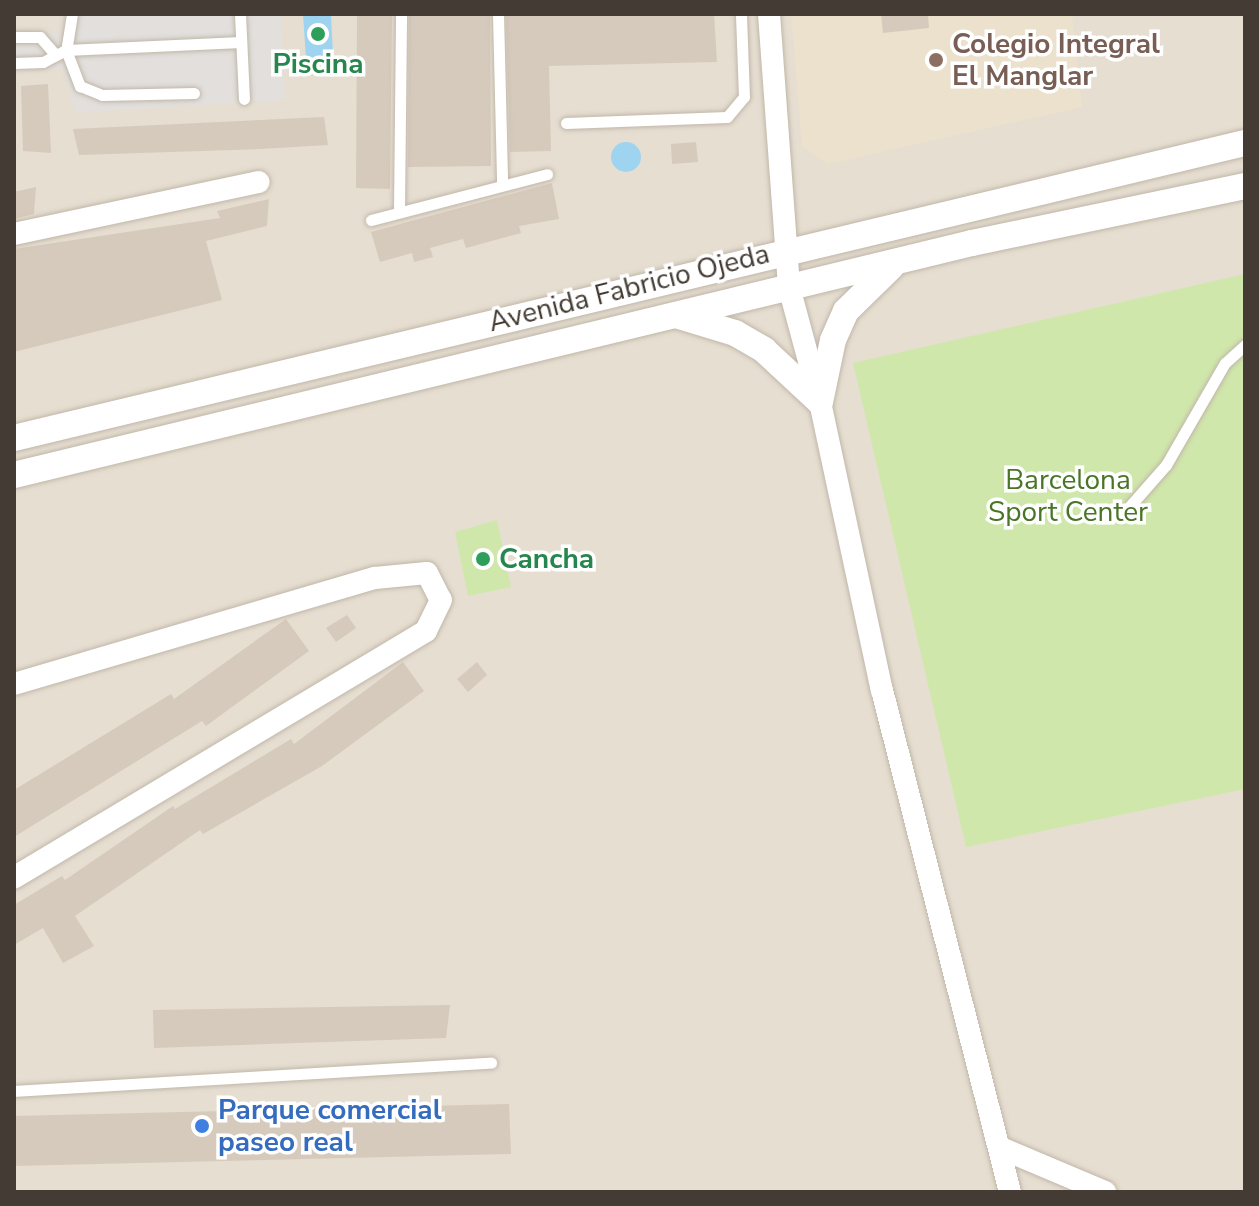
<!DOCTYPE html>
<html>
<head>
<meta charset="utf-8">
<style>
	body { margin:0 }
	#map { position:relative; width:1259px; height:1206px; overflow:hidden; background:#f2ede3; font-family:"Nunito Sans",sans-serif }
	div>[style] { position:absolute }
	.residential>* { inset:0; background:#e6ded1 }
	.education>* { inset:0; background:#ebe1cd }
	.green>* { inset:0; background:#d0e7ab }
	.parking>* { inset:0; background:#e2dfdc }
	.water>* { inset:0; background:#9ed4f0 }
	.round { border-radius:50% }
	.building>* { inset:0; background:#d6cabc }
	.roads { filter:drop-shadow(0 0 2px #c0b7a9) drop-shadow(0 0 2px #c0b7a9) }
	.service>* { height:11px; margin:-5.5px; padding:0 5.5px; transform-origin:5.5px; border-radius:5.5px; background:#fff }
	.minor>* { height:22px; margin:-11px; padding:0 11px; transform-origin:11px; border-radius:11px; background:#fff }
	.tertiary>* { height:26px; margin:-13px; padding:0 13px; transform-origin:13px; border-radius:13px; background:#fff }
	.dots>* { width:22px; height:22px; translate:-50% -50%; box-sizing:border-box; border:4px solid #fff; border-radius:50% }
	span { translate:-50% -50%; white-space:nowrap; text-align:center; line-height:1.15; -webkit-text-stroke:7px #fff; paint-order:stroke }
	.education-label { font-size:28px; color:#785e54; font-weight:700 }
	.left { translate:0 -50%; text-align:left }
	.leisure-label { font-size:28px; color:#27864d; font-weight:700 }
	.street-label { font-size:28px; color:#443c34 }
	.park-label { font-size:28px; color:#497527 }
	.shop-label { font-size:28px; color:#366cbe; font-weight:700 }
	.frame { position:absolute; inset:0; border:16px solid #443c34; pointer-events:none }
</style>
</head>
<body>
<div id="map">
	<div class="residential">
		<div style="clip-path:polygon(14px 14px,1245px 14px,1245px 1192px,14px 1192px)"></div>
	</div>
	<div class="education">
		<div style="clip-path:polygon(791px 14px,1072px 14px,1082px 107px,828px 164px,802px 146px)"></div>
	</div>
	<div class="green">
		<div style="clip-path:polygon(1245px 274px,1245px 789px,966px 847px,853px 363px)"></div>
		<div style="clip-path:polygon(497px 520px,511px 587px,468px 596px,455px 532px)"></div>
	</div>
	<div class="parking">
		<div style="clip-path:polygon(64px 14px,281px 14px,285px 100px,75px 113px,63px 70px,14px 70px,14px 31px,61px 33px)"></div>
	</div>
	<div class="water">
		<div style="clip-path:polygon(303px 14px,331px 14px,333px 55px,306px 59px)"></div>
		<div class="round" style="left:611px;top:142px;width:30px;height:30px"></div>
	</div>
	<div class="building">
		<div style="clip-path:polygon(357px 14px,392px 14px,390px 189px,356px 188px)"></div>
		<div style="clip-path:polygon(409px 14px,490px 14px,491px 166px,408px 167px)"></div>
		<div style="clip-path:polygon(506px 14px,714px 14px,717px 62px,549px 66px,551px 151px,510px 152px)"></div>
		<div style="clip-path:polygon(881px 14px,928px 14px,929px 28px,883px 33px)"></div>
		<div style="clip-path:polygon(48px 84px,51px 153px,23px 151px,21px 86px)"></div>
		<div style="clip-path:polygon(324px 117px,328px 145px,260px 149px,79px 155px,73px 129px)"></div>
		<div style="clip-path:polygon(696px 142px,698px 162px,672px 164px,671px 144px)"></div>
		<div style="clip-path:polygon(552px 183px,559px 219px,519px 226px,521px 233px,466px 248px,463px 239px,430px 248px,433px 257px,414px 262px,412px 253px,380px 262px,371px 232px)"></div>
		<div style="clip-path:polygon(36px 187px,34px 214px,14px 219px,14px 192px)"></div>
		<div style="clip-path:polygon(269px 199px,267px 226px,206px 241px,222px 300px,14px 352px,14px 249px,220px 218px,217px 211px)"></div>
		<div style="clip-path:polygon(347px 615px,356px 628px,336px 642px,326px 628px)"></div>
		<div style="clip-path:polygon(286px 619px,309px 651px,206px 726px,202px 721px,14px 837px,14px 790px,171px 694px,174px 699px)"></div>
		<div style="clip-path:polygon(403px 662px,424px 691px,322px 766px,203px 834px,200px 830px,75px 916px,94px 946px,63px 963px,43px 928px,14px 945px,14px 905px,62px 876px,65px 880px,173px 806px,175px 809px,291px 739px,294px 744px)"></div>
		<div style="clip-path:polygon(477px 662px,487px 675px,468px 692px,457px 679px)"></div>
		<div style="clip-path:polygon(450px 1005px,446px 1038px,154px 1048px,153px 1010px)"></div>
		<div style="clip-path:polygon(509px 1104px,511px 1154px,14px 1166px,14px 1116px)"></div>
	</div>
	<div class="roads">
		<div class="service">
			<div style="left:72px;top:14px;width:36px;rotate:99deg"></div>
			<div style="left:66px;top:50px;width:39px;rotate:69deg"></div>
			<div style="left:80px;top:86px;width:24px;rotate:22deg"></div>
			<div style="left:102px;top:95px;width:92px;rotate:-1.2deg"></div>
			<div style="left:240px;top:14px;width:85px;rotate:87.3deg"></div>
			<div style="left:498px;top:14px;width:169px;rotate:88.6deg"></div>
			<div style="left:14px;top:37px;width:26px"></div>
			<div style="left:40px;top:37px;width:23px;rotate:49deg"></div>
			<div style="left:14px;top:63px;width:29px;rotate:-2deg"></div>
			<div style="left:43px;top:62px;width:26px;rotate:-28deg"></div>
			<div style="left:66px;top:50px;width:175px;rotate:-2.6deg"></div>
			<div style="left:566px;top:123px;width:161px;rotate:-2.1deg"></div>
			<div style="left:727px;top:117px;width:26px;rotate:-50deg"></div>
			<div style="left:744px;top:97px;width:83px;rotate:-92.1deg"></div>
			<div style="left:399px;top:210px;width:196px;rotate:-89.4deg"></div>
			<div style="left:371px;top:220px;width:182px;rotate:-14.6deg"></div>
			<div style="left:1122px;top:515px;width:67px;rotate:-48.7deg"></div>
			<div style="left:1166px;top:465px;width:118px;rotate:-60deg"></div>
			<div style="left:1225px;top:363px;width:27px;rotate:-42deg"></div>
			<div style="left:14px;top:1091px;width:478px;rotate:-3.4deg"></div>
		</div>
		<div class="minor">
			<div style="left:769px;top:14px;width:274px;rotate:85.8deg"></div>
			<div style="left:789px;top:287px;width:119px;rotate:74.9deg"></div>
			<div style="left:820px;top:402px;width:295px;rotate:77.9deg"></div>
			<div style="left:882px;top:690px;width:518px;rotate:75.7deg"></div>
			<div style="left:14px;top:234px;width:250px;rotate:-12deg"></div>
			<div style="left:14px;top:684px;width:376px;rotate:-16.4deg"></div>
			<div style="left:375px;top:578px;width:52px;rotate:-5.5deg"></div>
			<div style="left:427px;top:573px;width:30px;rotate:63deg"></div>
			<div style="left:441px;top:600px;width:34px;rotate:116deg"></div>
			<div style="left:426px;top:631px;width:480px;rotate:149.1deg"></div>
			<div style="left:1003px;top:1149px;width:111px;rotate:22.9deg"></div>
		</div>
		<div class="tertiary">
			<div style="left:676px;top:315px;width:62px;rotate:17deg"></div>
			<div style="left:735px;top:333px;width:34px;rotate:30deg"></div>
			<div style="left:764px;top:350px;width:76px;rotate:42.9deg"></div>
			<div style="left:820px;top:402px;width:63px;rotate:-78.2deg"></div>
			<div style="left:833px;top:340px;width:32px;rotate:-66deg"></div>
			<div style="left:846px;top:311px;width:64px;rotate:-44.4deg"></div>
			<div style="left:14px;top:438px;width:1266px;rotate:-13.48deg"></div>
			<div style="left:14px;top:475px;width:986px;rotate:-13.61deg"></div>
			<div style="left:972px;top:243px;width:279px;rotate:-11.8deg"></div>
		</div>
	</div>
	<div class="dots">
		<div style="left:318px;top:34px;background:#2e9e5b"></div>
		<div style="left:936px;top:60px;background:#8d6e63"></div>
		<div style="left:483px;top:559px;background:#2e9e5b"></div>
		<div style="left:202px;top:1126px;background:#3f7fe0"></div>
	</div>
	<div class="education-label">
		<span class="left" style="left:952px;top:60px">Colegio Integral<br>El Manglar</span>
	</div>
	<div class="leisure-label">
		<span style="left:318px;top:64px">Piscina</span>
		<span class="left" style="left:499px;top:559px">Cancha</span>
	</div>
	<div class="street-label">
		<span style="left:629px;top:288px;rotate:-14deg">Avenida Fabricio Ojeda</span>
	</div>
	<div class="park-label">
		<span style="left:1068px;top:496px">Barcelona<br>Sport Center</span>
	</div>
	<div class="shop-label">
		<span class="left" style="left:218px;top:1126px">Parque comercial<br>paseo real</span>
	</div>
	<div class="frame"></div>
</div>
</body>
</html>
